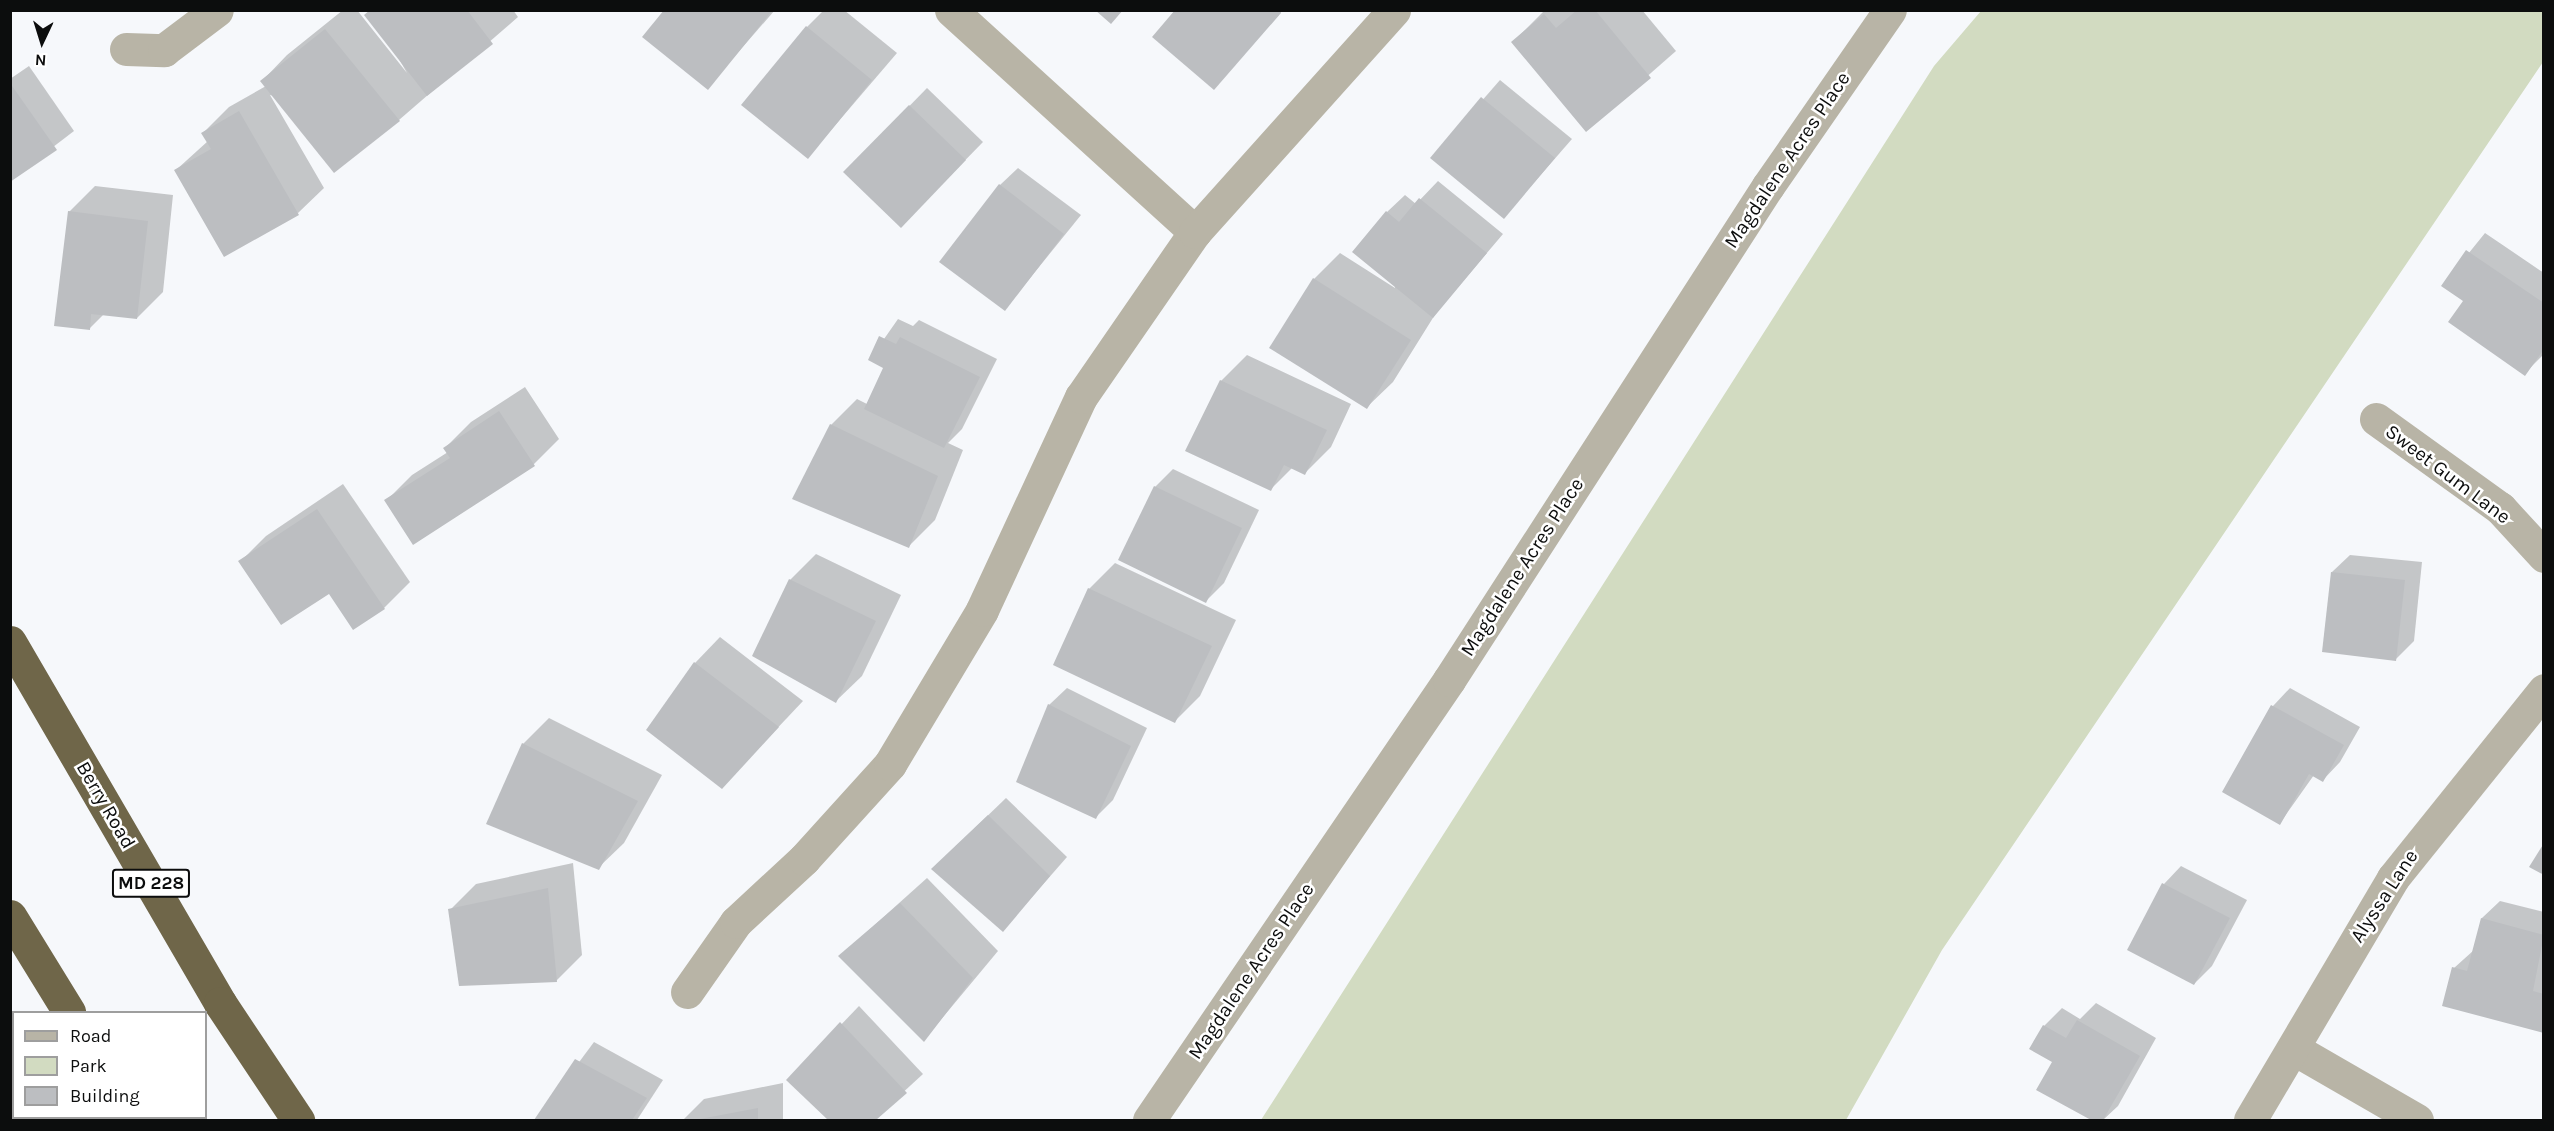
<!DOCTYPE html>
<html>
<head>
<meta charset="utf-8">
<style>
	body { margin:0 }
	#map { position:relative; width:2554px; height:1131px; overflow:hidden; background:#f6f8fb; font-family:Karla,sans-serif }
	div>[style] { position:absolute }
	.green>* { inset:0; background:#d2dbc1 }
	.shadow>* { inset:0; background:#0003 }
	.building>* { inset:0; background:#bcbec1 }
	.street>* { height:33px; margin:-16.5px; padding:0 16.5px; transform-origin:16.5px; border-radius:16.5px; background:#b8b4a6 }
	.highway>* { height:33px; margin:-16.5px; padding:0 16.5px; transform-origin:16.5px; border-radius:16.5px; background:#6f6649 }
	span { translate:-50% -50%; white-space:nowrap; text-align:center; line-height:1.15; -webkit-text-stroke:5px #fff; paint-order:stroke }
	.shield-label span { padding:2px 4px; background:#fff; border:2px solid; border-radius:4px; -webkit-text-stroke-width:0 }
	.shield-label { font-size:18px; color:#0c0d0d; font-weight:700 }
	.street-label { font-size:20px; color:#0c0d0d }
	.frame { position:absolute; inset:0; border:12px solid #0c0d0d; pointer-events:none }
	.legend { position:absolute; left:12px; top:1011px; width:195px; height:108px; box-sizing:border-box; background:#fff; border:2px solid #9e9e9e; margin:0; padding:8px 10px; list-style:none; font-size:18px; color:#0c0d0d }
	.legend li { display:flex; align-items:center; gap:12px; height:30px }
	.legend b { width:30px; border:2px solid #9e9e9e }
	.north { position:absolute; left:12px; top:12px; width:60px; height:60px; -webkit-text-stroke:4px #fff; paint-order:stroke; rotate:184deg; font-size:16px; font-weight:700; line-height:24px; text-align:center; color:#0c0d0d }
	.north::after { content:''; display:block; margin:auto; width:21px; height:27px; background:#0c0d0d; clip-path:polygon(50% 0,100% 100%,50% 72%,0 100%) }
</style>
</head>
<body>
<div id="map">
	<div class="green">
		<div style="clip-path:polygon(1981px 11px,2543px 11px,2543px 62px,1942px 950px,1846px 1120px,1261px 1120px,1934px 66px)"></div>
	</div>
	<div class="shadow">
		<div style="clip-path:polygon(343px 10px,357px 10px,407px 73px,371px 10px,513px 10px,518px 17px,399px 120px,270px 95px,324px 188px,298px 213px,176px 170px,208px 141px,203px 133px,229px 107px,266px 86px,262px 81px,287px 55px)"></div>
		<div style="clip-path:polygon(666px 10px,775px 10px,707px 88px)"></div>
		<div style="clip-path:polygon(824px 10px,844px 10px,897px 53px,808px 157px,807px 27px)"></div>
		<div style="clip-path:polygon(1177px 10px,1283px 10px,1214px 88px)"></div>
		<div style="clip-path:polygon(1545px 10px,1642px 10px,1676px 51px,1586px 130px,1513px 42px)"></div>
		<div style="clip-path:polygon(29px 66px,74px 131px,10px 180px,10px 79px)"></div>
		<div style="clip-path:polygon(1500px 80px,1572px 139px,1504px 217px,1432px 158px)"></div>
		<div style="clip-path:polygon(927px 88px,983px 142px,901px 226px,845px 172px)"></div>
		<div style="clip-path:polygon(1018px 168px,1081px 215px,1005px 309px,1000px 185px)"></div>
		<div style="clip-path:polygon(1438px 181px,1503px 234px,1436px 313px,1393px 382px,1367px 407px,1314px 279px,1340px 253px,1395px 288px,1387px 212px,1405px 195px,1416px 204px)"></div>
		<div style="clip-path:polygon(95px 186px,173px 195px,163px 292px,137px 318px,104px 314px,89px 329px,69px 212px)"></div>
		<div style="clip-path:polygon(2485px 233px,2544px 273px,2544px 354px,2524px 374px,2465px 301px,2443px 285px)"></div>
		<div style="clip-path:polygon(898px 319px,913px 326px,919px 320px,997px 359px,962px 429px,948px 443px,963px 450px,935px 520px,909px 546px,831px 425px,857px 399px,867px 404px,885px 367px,870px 359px)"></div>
		<div style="clip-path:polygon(1247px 355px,1351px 404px,1331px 447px,1305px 473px,1293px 467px,1271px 489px,1221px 381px)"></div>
		<div style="clip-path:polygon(525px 387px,559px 439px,534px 464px,386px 501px,412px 475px,448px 452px,445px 448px,471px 422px)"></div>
		<div style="clip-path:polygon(1173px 469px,1259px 510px,1224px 583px,1206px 601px,1155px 487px)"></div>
		<div style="clip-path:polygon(343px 484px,410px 582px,384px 608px,240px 562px,266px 536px)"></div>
		<div style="clip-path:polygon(816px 554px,901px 595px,862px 676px,836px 701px,790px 580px)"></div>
		<div style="clip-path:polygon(2350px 555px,2422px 562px,2414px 641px,2396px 659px,2332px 572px)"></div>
		<div style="clip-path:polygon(1115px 563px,1236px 620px,1200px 696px,1174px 722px,1089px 589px)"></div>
		<div style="clip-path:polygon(720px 637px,803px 701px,722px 787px,695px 663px)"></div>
		<div style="clip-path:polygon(1067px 688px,1147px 728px,1113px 800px,1095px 818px,1049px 705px)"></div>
		<div style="clip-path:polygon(2290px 688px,2360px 727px,2340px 762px,2323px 780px,2314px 775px,2280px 823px,2273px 706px)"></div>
		<div style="clip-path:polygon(549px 718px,662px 775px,624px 843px,598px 868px,523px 744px)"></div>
		<div style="clip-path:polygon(1006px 798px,1067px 857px,1003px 930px,951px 851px)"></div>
		<div style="clip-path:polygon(573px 863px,582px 955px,556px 981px,450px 910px,476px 884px)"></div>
		<div style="clip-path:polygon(2181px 866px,2247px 900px,2212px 966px,2194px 984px,2164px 884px)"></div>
		<div style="clip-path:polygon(927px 878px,998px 951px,924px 1040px,840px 956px)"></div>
		<div style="clip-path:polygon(2500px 901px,2544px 912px,2544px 1032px,2454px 968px,2474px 950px,2482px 918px)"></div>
		<div style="clip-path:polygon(2096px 1003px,2156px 1038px,2118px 1106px,2103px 1120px,2038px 1090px,2054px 1061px,2044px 1026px,2062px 1008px,2080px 1019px)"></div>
		<div style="clip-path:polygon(859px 1006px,923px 1074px,873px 1120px,831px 1120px,788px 1080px)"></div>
		<div style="clip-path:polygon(594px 1042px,663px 1080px,637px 1120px,536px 1120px)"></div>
		<div style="clip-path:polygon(783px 1083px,783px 1120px,683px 1120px,704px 1099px)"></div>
	</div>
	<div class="building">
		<div style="clip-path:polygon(370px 10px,467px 10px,493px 44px,427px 96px,364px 15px)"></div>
		<div style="clip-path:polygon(664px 10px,768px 10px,771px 12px,708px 90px,642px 37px)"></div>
		<div style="clip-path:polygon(1095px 10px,1123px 10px,1111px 24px)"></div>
		<div style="clip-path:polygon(1175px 10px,1278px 10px,1281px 13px,1214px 90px,1152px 37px)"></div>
		<div style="clip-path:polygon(1577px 10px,1595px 10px,1651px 78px,1586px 132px,1511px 42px,1544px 14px,1556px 28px)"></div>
		<div style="clip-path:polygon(806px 26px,872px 80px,808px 159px,741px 105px)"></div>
		<div style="clip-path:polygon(325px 29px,400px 121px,334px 173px,260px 81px)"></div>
		<div style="clip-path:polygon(10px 83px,57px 150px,10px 182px)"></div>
		<div style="clip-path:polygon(1481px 97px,1555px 158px,1504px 219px,1430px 158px)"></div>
		<div style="clip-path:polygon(909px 105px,966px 160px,901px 228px,843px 172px)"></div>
		<div style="clip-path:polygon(239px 111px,299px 215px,224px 257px,174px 170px,211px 149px,201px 133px)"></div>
		<div style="clip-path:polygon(999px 184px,1064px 234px,1005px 311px,939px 262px)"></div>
		<div style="clip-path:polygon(1419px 198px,1487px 253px,1433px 318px,1352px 252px,1386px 211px,1399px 222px)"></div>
		<div style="clip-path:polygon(68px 211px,148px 221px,137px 319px,91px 314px,90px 330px,54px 326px)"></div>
		<div style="clip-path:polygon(2466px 250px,2544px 303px,2544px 349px,2525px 376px,2448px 322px,2463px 301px,2441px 286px)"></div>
		<div style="clip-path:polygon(1313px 278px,1411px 340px,1367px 409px,1269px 348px)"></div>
		<div style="clip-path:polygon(879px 336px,896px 344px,900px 337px,980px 377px,944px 448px,864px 409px,883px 368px,868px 360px)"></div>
		<div style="clip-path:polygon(1220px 380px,1327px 430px,1305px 475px,1284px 465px,1271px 491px,1185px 451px)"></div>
		<div style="clip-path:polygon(499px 411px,535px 466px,413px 545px,384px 500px,450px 458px,443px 448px)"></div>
		<div style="clip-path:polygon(830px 424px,938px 476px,909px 548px,792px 499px)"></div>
		<div style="clip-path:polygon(1154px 486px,1242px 528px,1206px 603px,1118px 560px)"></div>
		<div style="clip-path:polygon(317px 509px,385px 609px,353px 630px,329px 594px,281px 625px,238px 561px)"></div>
		<div style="clip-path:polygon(2331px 572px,2405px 580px,2396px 661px,2322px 652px)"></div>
		<div style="clip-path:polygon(789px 579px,876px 621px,836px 703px,752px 656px)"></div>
		<div style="clip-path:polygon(1088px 588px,1212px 646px,1175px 723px,1053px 665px)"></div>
		<div style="clip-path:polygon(694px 662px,779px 727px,722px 789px,646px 730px)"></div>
		<div style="clip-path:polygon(1048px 704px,1131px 746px,1096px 819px,1016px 782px)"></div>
		<div style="clip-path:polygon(2271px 705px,2344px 745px,2323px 782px,2309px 774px,2280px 825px,2222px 792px)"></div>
		<div style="clip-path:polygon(522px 743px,638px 801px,599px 870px,486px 824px)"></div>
		<div style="clip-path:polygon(988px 815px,1050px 876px,1003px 932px,931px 869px)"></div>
		<div style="clip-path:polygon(2544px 843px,2544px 875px,2529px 867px)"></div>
		<div style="clip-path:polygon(2162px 883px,2230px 918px,2194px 985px,2127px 950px)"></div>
		<div style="clip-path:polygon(548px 888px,557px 982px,459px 986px,448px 909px)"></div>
		<div style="clip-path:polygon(900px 903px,973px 978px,924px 1042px,838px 956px)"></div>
		<div style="clip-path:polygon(2481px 918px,2544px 935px,2533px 991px,2544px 994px,2544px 1033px,2442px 1006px,2452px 967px,2467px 971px)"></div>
		<div style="clip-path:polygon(2077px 1020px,2140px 1056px,2103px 1120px,2091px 1120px,2036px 1090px,2052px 1062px,2029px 1049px,2043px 1025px,2066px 1038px)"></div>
		<div style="clip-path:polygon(840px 1022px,907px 1093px,876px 1120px,828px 1120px,786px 1080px)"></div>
		<div style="clip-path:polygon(575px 1059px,647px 1098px,632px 1120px,534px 1120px)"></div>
		<div style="clip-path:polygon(758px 1108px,758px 1120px,700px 1120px,700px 1119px)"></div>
	</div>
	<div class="street">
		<div style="left:951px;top:10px;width:330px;rotate:42.3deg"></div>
		<div style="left:126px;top:49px;width:38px;rotate:2deg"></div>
		<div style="left:164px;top:50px;width:66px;rotate:-37deg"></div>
		<div style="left:2376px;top:419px;width:153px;rotate:35.7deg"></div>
		<div style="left:2500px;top:508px;width:65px;rotate:47.5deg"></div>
		<div style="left:687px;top:992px;width:85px;rotate:-55deg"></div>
		<div style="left:736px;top:922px;width:93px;rotate:-42.8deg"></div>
		<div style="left:804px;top:859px;width:128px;rotate:-47.8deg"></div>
		<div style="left:890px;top:764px;width:179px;rotate:-59.1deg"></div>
		<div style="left:982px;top:610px;width:235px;rotate:-65.1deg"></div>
		<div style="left:1081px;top:397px;width:201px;rotate:-55.4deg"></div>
		<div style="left:1195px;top:232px;width:298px;rotate:-48.1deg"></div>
		<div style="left:2294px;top:1049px;width:142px;rotate:30deg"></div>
		<div style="left:1149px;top:1120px;width:533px;rotate:-55.71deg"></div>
		<div style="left:1449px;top:680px;width:588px;rotate:-57.15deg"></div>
		<div style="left:1768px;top:186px;width:214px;rotate:-55.3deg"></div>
		<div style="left:2250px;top:1120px;width:281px;rotate:-59.4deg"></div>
		<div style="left:2393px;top:878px;width:241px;rotate:-51.2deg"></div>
	</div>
	<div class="highway">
		<div style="left:10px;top:642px;width:418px;rotate:59.8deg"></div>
		<div style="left:220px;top:1003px;width:141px;rotate:56.3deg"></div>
		<div style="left:10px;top:916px;width:113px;rotate:58.4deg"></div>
		<div style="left:135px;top:1118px;width:3px;rotate:45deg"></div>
	</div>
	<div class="shield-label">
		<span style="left:151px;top:883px">MD 228</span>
	</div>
	<div class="street-label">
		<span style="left:1787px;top:160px;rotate:-56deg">Magdalene Acres Place</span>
		<span style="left:2448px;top:474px;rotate:37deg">Sweet Gum Lane</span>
		<span style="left:1522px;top:567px;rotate:-57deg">Magdalene Acres Place</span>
		<span style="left:106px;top:805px;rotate:60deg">Berry Road</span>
		<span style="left:2384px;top:896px;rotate:-57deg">Alyssa Lane</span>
		<span style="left:1251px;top:971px;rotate:-56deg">Magdalene Acres Place</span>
	</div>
	<div class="frame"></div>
	<ul class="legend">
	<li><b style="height:8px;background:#b8b4a6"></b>Road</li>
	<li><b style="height:16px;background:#d2dbc1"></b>Park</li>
	<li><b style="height:16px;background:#bcbec1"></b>Building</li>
	</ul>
	<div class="north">N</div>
</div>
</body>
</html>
